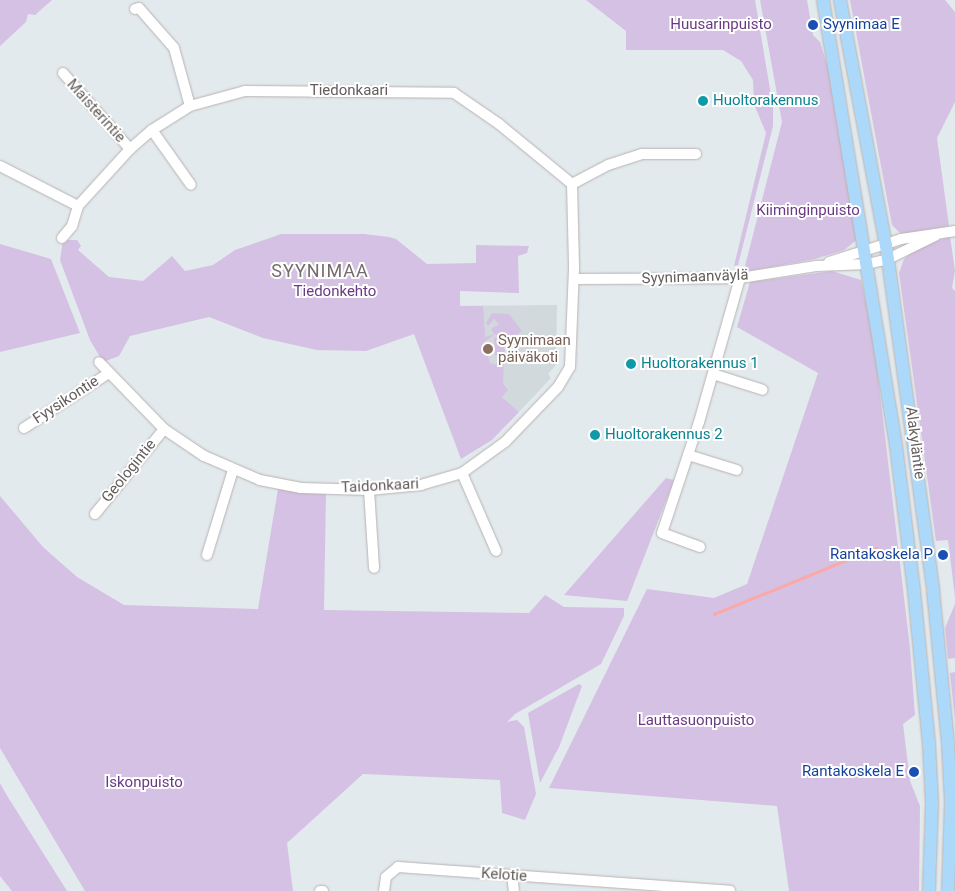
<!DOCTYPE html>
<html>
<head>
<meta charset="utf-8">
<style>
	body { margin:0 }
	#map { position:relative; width:955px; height:891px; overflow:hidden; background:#e3eaed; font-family:Roboto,sans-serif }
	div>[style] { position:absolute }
	.education>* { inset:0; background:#d2d9dd }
	.green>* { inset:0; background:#d5c1e3 }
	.stream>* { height:2.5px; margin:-1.25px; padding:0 1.25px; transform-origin:1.25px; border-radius:1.25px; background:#faa9a7 }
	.roads { filter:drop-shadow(0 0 1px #b8b2b1) drop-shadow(0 0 1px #b8b2b1) }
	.minor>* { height:10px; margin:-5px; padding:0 5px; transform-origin:5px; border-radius:5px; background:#fff }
	.major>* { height:12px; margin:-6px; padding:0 6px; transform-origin:6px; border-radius:6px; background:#acd8fa }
	.dots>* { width:14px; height:14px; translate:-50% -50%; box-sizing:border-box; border:2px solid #fff; border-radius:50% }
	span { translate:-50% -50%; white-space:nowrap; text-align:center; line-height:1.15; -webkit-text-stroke:4px #fff; paint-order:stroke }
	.park-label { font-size:15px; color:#693a83 }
	.transit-label { font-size:15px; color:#164399 }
	.left { translate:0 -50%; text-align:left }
	.right { translate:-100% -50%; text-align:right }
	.street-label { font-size:15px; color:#635d5b }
	.culture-label { font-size:15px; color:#0d838f }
	.education-label { font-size:15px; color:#785e54 }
	.quarter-label { font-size:18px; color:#756d6c; letter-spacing:1px }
</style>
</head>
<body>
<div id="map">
	<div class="education">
		<div style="clip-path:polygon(557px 305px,556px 365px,548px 374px,551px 378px,519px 412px,502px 397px,432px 306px)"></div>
	</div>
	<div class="green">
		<div style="clip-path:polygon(0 0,52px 0,35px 15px,28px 14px,26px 22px,0 46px)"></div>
		<div style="clip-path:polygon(586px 0,755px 0,773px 107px,773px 126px,738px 265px,734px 266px,766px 133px,754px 104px,753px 80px,741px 61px,723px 50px,626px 50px,626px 31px)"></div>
		<div style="clip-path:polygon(760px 0,807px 0,813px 35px,820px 42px,829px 71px,858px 239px,844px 250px,815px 259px,749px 271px,745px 266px,782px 122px)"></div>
		<div style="clip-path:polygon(850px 0,945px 0,955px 12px,955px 102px,937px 138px,949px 226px,911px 234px,900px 233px,892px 225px)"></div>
		<div style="clip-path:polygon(281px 234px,364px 234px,389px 237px,396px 239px,427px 264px,476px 263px,476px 245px,529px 246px,527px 253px,518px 256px,519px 293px,460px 291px,460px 306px,483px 306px,485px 337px,494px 334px,491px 329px,499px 324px,494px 319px,488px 326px,486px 323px,492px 313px,509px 314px,522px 331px,513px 337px,495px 334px,484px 342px,490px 363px,496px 365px,498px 360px,504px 360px,503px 384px,508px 390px,502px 397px,519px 412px,492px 440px,461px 459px,414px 334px,366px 351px,317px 350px,263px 338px,209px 317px,130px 336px,119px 356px,103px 362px,90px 340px,60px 260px,63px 240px,77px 240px,81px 246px,78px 250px,109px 277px,143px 281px,172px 256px,185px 271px,213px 265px,235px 250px)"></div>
		<div style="clip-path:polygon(950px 236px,955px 271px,952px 288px,955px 291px,955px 597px,948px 540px,936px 541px,899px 273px,904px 259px,916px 249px)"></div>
		<div style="clip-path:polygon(0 244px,51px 259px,80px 333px,0 352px)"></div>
		<div style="clip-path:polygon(832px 271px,861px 280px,873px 334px,910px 648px,915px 715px,903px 724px,910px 781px,920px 806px,919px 891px,789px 891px,777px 806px,549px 788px,647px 589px,714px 598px,747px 584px,818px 373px,737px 327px,750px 282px)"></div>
		<div style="clip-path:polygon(494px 338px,503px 338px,505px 355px,495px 355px)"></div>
		<div style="clip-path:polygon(666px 478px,674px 480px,627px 601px,564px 595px)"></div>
		<div style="clip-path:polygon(278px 489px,326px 492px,324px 610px,529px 613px,545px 595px,564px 607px,624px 608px,624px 616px,601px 664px,515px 714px,507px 722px,517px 720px,524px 727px,536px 794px,525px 820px,502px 813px,500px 780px,363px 774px,287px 843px,293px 891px,85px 891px,0 748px,0 496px,43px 547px,77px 577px,124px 605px,258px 609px)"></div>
		<div style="clip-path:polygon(955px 604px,955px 658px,948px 659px,945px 628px)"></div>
		<div style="clip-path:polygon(955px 672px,955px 721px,950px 673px)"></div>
		<div style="clip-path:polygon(579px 684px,582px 686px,559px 747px,540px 783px,528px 713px)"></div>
		<div style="clip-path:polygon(0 783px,6px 794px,67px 891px,12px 891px,0 876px)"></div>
	</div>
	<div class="stream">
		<div style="left:714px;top:614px;width:175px;rotate:-22.2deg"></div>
	</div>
	<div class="roads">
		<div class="minor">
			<div style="left:135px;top:9px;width:4px;rotate:-14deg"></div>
			<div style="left:139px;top:8px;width:53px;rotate:48.8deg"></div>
			<div style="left:174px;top:48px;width:60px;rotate:74.6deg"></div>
			<div style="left:63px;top:73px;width:101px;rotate:48.6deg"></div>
			<div style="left:152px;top:130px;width:67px;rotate:54.7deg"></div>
			<div style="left:0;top:166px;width:88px;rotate:27.1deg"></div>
			<div style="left:572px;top:184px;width:41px;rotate:-27.8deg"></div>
			<div style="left:608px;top:165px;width:36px;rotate:-18deg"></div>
			<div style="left:642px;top:154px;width:54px"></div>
			<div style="left:62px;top:238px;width:16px;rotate:-50deg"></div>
			<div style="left:72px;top:226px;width:21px;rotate:-73deg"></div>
			<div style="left:78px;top:206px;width:77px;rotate:-47.6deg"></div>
			<div style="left:130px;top:149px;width:29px;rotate:-41deg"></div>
			<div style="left:152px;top:130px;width:45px;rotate:-32.3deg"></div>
			<div style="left:190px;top:106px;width:57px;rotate:-15.3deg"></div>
			<div style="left:245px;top:91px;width:209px;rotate:0.5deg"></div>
			<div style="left:454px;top:93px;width:55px;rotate:34.6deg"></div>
			<div style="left:499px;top:124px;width:94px;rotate:39.4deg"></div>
			<div style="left:572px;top:184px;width:84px;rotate:88.6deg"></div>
			<div style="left:574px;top:268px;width:99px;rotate:92.3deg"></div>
			<div style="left:570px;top:367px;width:23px;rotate:121deg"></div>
			<div style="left:558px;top:387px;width:76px;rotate:133.9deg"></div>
			<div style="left:505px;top:442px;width:53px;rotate:144.2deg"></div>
			<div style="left:462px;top:473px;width:43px;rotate:163.7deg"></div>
			<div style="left:421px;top:485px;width:52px;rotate:174.5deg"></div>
			<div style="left:369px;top:490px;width:68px;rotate:-178.3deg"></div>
			<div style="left:301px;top:488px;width:42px;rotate:-169deg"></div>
			<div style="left:260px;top:480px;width:61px;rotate:-156.8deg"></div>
			<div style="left:204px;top:456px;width:48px;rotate:-146deg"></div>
			<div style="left:164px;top:429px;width:93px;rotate:-134.1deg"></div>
			<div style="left:829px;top:262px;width:76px;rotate:-17.7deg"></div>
			<div style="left:901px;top:239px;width:55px;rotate:-8.4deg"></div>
			<div style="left:574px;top:279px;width:166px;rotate:-0.3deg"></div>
			<div style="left:740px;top:278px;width:77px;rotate:-9deg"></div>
			<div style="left:816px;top:266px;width:51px;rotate:-2.2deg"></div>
			<div style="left:867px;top:264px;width:22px;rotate:-13deg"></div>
			<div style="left:888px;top:259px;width:52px;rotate:-26.1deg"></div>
			<div style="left:713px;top:374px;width:52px;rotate:17.7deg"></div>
			<div style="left:24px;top:428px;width:101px;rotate:-32.9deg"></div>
			<div style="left:688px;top:455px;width:51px;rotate:17deg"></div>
			<div style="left:462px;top:473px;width:85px;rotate:66.4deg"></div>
			<div style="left:369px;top:490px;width:78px;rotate:86.3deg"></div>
			<div style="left:95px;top:514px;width:109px;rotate:-50.9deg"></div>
			<div style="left:700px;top:547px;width:40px;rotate:-159.8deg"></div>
			<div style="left:662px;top:533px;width:117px;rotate:-71.6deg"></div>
			<div style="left:699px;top:422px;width:150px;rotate:-74.1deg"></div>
			<div style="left:207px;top:555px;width:89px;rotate:-73deg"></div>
			<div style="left:512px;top:875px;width:16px;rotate:83deg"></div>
			<div style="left:320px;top:891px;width:3px"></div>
			<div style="left:384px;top:891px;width:14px;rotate:-82deg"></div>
			<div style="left:386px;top:877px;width:16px;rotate:-40deg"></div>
			<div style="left:398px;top:867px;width:333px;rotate:4.1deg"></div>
		</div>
		<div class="major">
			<div style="left:823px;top:0;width:452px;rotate:80.7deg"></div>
			<div style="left:896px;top:446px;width:146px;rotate:82.9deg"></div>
			<div style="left:914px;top:591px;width:154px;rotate:84.4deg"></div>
			<div style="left:929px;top:744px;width:59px;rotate:87.1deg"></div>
			<div style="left:932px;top:803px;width:88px;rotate:92deg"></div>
			<div style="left:840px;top:0;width:249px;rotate:79.4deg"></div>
			<div style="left:886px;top:245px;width:348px;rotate:82.2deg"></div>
			<div style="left:933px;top:590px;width:154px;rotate:84.4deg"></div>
			<div style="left:948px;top:743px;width:59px;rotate:87.1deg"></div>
			<div style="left:951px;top:802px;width:89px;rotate:91.9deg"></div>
		</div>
	</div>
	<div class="dots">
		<div style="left:813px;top:25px;background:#1a4fb4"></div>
		<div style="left:703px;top:101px;background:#0f9aa8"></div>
		<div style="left:488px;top:349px;background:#8d6e63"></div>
		<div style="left:631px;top:364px;background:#0f9aa8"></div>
		<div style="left:595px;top:435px;background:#0f9aa8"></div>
		<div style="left:943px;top:555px;background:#1a4fb4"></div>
		<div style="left:914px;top:772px;background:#1a4fb4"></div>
	</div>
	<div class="park-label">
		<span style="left:721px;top:25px">Huusarinpuisto</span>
		<span style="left:808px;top:211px">Kiiminginpuisto</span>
		<span style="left:335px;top:292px">Tiedonkehto</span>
		<span style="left:696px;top:721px">Lauttasuonpuisto</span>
		<span style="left:144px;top:783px">Iskonpuisto</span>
	</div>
	<div class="transit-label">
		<span class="left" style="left:823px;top:25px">Syynimaa E</span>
		<span class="right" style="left:933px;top:555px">Rantakoskela P</span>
		<span class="right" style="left:904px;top:772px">Rantakoskela E</span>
	</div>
	<div class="street-label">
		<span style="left:349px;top:91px">Tiedonkaari</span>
		<span style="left:96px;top:111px;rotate:48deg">Maisterintie</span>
		<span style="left:695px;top:277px;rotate:-2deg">Syynimaanväylä</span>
		<span style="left:66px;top:400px;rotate:-33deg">Fyysikontie</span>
		<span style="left:915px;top:443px;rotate:83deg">Alakyläntie</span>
		<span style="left:129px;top:471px;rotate:-51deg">Geologintie</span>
		<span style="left:380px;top:486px;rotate:-3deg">Taidonkaari</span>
		<span style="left:504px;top:875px;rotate:4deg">Kelotie</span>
	</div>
	<div class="culture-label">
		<span class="left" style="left:713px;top:101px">Huoltorakennus</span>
		<span class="left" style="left:641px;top:364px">Huoltorakennus 1</span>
		<span class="left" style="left:605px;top:435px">Huoltorakennus 2</span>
	</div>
	<div class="education-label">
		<span class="left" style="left:498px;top:349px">Syynimaan<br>päiväkoti</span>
	</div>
	<div class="quarter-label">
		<span style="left:320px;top:271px">SYYNIMAA</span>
	</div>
</div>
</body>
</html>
